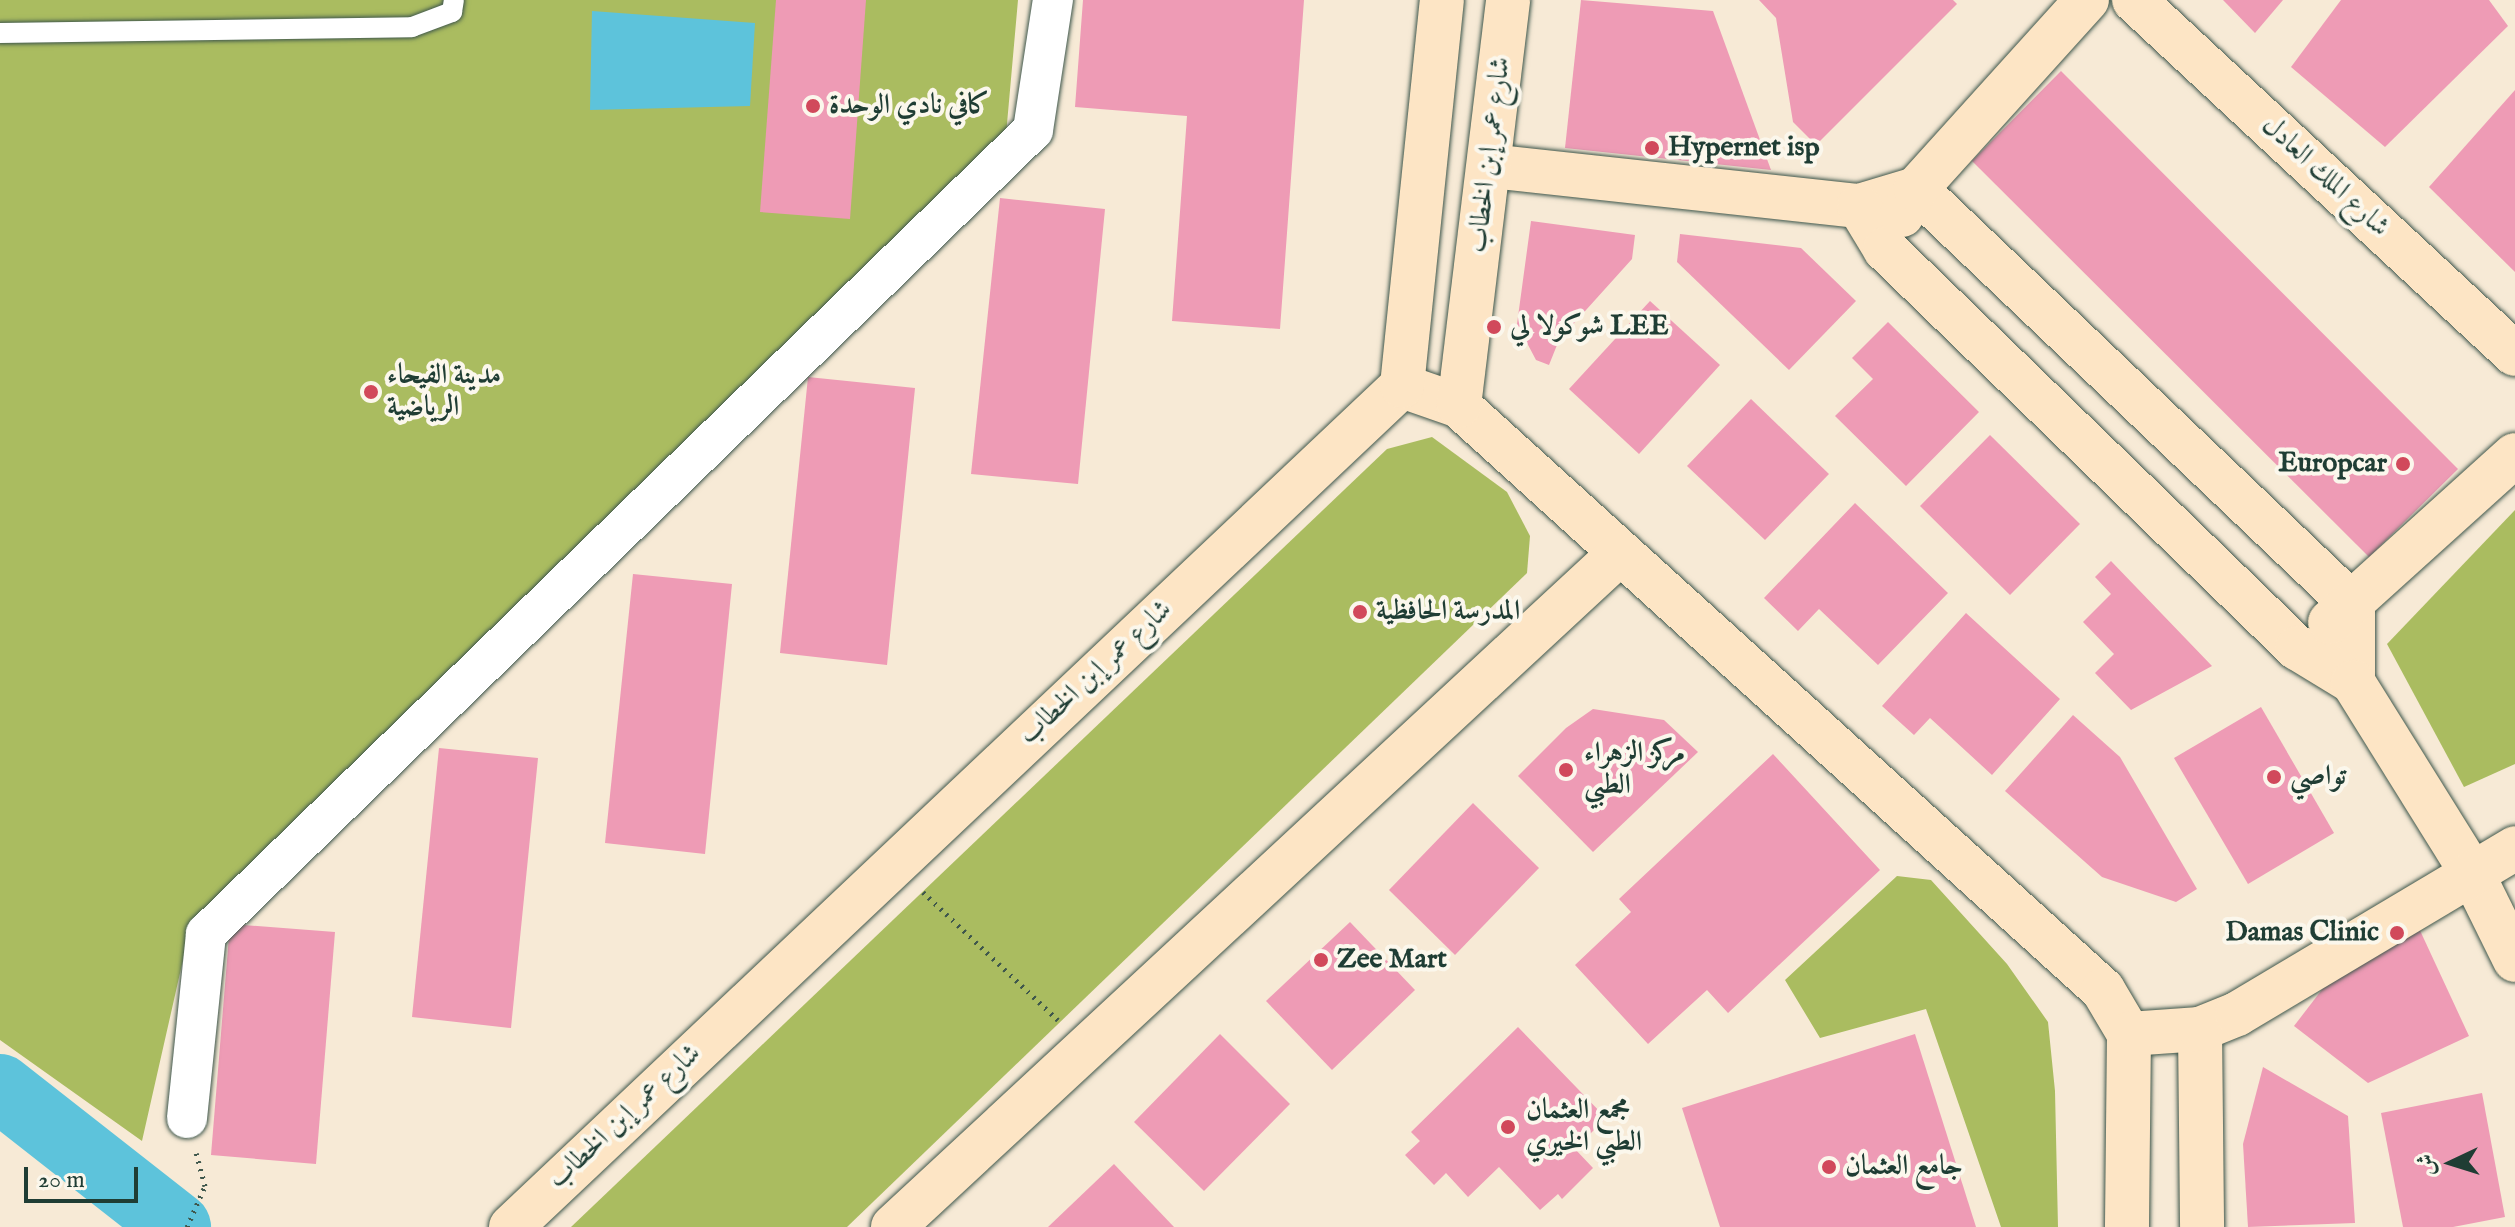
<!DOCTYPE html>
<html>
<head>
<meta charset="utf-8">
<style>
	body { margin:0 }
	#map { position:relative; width:2515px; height:1227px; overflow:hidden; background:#f7ead6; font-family:"IM FELL English",Amiri,serif }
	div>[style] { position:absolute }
	.green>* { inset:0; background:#aabc60 }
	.water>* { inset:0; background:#5dc3db }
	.river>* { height:68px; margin:-34px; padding:0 34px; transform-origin:34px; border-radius:34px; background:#5dc3db }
	.building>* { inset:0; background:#ee9bb5 }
	.path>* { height:5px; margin-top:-2.5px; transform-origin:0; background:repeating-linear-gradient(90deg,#3f574c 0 2px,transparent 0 8px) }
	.roads { filter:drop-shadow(0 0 2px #3f574c) drop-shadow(0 0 2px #3f574c) }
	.lane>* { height:20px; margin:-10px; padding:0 10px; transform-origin:10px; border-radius:10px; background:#fff }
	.street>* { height:40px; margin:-20px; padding:0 20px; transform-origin:20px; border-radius:20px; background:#fff }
	.secondary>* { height:44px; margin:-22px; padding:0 22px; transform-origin:22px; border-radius:22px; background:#fde5c5 }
	.dots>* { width:22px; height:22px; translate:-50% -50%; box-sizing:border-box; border:4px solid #fbf7ec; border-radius:50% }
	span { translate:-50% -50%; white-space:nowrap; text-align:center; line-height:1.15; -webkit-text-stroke:8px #fbf7ec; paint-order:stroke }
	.poi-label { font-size:28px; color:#1f3d34; font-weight:700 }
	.left { translate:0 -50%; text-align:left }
	.right { translate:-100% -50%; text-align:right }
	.street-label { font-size:28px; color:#1f3d34 }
	.north { position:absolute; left:2411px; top:1123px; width:80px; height:80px; -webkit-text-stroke:6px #fbf7ec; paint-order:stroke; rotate:266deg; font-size:22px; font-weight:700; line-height:32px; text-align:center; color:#1f3d34 }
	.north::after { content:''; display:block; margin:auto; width:28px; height:36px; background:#1f3d34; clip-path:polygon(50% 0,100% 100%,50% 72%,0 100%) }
	.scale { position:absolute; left:24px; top:1167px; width:114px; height:36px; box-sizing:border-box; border:4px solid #1f3d34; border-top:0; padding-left:10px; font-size:24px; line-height:28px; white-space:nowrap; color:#1f3d34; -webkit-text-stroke:6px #fbf7ec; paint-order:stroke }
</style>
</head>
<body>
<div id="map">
	<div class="green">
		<div style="clip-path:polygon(0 0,1018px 0,1006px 135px,190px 929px,142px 1141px,0 1040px)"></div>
		<div style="clip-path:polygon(1432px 437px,1507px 492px,1530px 536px,1527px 573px,847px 1227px,571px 1227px,1387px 449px)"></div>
		<div style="clip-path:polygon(2515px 510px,2515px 764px,2464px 787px,2387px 644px)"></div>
		<div style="clip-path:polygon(1897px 876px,1931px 880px,2007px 964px,2048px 1022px,2055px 1091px,2058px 1227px,2001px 1227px,1926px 1009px,1820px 1038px,1785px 980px)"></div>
	</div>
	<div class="water">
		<div style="clip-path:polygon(592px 11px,755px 23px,750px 106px,590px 110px)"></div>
	</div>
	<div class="river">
		<div style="left:0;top:1088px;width:225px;rotate:38.1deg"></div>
	</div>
	<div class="building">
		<div style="clip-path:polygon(776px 0,866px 0,850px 219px,760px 212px)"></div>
		<div style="clip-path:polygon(1083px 0,1304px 0,1280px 329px,1172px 321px,1187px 116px,1075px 107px)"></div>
		<div style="clip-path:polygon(1581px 0,1713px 11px,1771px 170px,1565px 148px)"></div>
		<div style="clip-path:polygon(1759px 0,1953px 0,1957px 4px,1816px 145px,1793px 122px,1776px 18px)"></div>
		<div style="clip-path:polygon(2223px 0,2283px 0,2255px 33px)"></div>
		<div style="clip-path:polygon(2341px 0,2489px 0,2508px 26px,2385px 147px,2291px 67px)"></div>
		<div style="clip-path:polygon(2061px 71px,2458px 469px,2369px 557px,1972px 161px)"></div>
		<div style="clip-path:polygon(2515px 90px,2515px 272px,2429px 187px)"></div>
		<div style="clip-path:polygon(1000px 198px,1105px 209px,1078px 484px,971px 474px)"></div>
		<div style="clip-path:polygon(1531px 221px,1635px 235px,1632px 259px,1559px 340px,1549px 365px,1536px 360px,1517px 324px)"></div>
		<div style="clip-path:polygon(1680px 234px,1801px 248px,1856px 301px,1789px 370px,1677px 262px)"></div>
		<div style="clip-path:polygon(1650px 301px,1720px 365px,1639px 454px,1569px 389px)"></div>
		<div style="clip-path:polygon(1888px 322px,1979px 412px,1906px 486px,1835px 416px,1873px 379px,1852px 358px)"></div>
		<div style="clip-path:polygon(808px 377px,915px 388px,887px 665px,780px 653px)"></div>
		<div style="clip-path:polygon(1751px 399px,1829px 474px,1765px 540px,1687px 466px)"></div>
		<div style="clip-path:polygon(1990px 435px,2080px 524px,2010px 595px,1920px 506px)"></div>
		<div style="clip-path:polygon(1855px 503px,1948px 593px,1878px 665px,1819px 609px,1798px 631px,1764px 598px)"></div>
		<div style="clip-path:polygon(2111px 561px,2212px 666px,2131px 710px,2095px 673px,2114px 654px,2083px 622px,2111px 594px,2095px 577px)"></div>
		<div style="clip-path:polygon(633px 574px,732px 584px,705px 854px,605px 843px)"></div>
		<div style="clip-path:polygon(1966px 613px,2060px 699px,1992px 775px,1930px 718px,1914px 735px,1882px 706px)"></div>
		<div style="clip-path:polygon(2261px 707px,2334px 833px,2248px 884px,2174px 758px)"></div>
		<div style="clip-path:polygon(1593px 709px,1664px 720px,1698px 752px,1593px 852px,1518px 776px,1566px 728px)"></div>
		<div style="clip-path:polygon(2073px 715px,2120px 757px,2197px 889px,2176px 902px,2102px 877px,2005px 791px)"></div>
		<div style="clip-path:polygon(439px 748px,538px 758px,511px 1028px,412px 1017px)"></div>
		<div style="clip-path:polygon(1773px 754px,1880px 870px,1728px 1013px,1707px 990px,1648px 1044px,1575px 965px,1631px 912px,1619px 899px)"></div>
		<div style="clip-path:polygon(1473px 803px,1539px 868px,1455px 955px,1389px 890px)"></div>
		<div style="clip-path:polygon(1350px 922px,1415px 990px,1332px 1070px,1266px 1001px)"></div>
		<div style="clip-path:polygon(230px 924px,335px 932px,316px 1164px,211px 1155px)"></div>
		<div style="clip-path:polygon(2417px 924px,2469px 1036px,2368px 1083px,2294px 1026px,2347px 957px)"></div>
		<div style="clip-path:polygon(1518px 1027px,1606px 1118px,1575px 1149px,1593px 1168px,1562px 1199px,1558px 1194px,1540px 1210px,1499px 1167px,1468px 1197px,1446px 1173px,1434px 1185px,1405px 1155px,1420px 1141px,1411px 1132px)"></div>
		<div style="clip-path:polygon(1220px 1034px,1290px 1104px,1204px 1191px,1134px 1122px)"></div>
		<div style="clip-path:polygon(1915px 1034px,1976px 1227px,1720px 1227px,1682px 1108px)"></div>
		<div style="clip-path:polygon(2263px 1067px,2348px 1116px,2355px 1223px,2248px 1227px,2243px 1144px)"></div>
		<div style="clip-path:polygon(2482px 1093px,2505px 1217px,2453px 1227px,2403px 1227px,2381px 1113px)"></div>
		<div style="clip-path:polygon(1114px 1164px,1174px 1227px,1048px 1227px)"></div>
	</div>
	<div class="path">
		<div style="left:923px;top:892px;width:186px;rotate:43.5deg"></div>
		<div style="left:187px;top:1227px;width:45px;rotate:-66.3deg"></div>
		<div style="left:205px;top:1186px;width:34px;rotate:-105deg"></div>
	</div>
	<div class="roads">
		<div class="lane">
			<div style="left:0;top:33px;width:412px;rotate:-0.8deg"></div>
			<div style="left:412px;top:27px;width:43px;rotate:-20.6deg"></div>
			<div style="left:452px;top:12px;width:12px;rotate:-81deg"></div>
		</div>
		<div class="street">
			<div style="left:187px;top:1118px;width:185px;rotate:-84.1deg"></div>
			<div style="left:206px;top:934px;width:1153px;rotate:-44.19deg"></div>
			<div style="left:1033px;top:130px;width:132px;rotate:-81.3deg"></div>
		</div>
		<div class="secondary">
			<div style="left:2134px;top:0;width:520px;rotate:42.9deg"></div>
			<div style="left:1490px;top:166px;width:371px;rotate:6.2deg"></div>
			<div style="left:1859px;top:206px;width:59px;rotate:-16.6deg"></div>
			<div style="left:1916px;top:189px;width:603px;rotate:43.59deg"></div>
			<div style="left:2353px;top:605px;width:77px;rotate:90deg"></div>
			<div style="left:1859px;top:206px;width:50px;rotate:58.8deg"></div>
			<div style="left:1885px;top:249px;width:574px;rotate:44.08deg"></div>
			<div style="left:2297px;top:648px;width:66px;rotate:31.3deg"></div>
			<div style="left:2353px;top:682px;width:225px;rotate:58.1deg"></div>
			<div style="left:2472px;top:873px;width:97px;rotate:63.7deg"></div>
			<div style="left:1902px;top:215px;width:30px;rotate:-62deg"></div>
			<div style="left:1916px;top:189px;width:255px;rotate:-47.9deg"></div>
			<div style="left:1402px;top:386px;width:60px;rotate:19.3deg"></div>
			<div style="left:1459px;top:406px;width:869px;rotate:42.2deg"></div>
			<div style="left:2103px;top:990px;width:51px;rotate:59.4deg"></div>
			<div style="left:2129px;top:1034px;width:193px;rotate:90.6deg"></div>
			<div style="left:1459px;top:406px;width:409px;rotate:-83.1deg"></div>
			<div style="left:2330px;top:622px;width:249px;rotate:-42.1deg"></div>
			<div style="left:2200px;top:1029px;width:198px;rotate:89.4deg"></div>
			<div style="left:2129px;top:1034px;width:71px;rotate:-4deg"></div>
			<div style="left:2200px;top:1029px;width:40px;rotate:-22deg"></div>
			<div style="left:2237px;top:1014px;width:324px;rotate:-30.8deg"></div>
			<div style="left:511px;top:1227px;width:1225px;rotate:-43.35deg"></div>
			<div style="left:1402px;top:386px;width:388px;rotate:-84.1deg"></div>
			<div style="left:893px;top:1227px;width:991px;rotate:-42.83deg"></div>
		</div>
	</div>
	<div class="dots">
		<div style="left:813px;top:106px;background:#d1495b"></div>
		<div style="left:1652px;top:148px;background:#d1495b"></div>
		<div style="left:1494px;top:327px;background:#d1495b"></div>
		<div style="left:371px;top:392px;background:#d1495b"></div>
		<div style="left:2403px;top:464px;background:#d1495b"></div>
		<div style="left:1360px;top:612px;background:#d1495b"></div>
		<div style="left:1566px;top:770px;background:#d1495b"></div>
		<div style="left:2274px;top:777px;background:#d1495b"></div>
		<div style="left:2397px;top:933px;background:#d1495b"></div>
		<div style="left:1321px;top:960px;background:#d1495b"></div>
		<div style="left:1508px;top:1127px;background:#d1495b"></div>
		<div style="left:1829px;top:1167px;background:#d1495b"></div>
	</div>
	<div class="poi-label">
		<span class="left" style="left:829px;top:106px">كافي نادي الوحدة</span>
		<span class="left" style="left:1668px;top:148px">Hypernet isp</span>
		<span class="left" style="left:1510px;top:327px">شوكولا لي LEE</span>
		<span class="left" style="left:387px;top:392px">مدينة الفيحاء<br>الرياضية</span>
		<span class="right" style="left:2387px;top:464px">Europcar</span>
		<span class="left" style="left:1376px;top:612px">المدرسة الحافظية</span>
		<span class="left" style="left:1584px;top:770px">مركز الزهراء<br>الطبي</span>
		<span class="left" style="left:2290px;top:777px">تواصي</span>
		<span class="right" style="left:2379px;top:933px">Damas Clinic</span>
		<span class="left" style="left:1337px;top:960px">Zee Mart</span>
		<span class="left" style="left:1526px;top:1127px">مجمع العثمان<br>الطبي الخيري</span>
		<span class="left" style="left:1845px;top:1167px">جامع العثمان</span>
	</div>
	<div class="street-label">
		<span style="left:1490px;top:155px;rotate:-83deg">شارع عمر إبن الخطاب</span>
		<span style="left:2325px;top:177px;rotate:43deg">شارع الملك العادل</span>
		<span style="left:1096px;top:673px;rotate:-43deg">شارع عمر إبن الخطاب</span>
		<span style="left:625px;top:1117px;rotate:-43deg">شارع عمر إبن الخطاب</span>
	</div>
	<div class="north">ش</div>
	<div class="scale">20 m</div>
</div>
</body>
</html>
